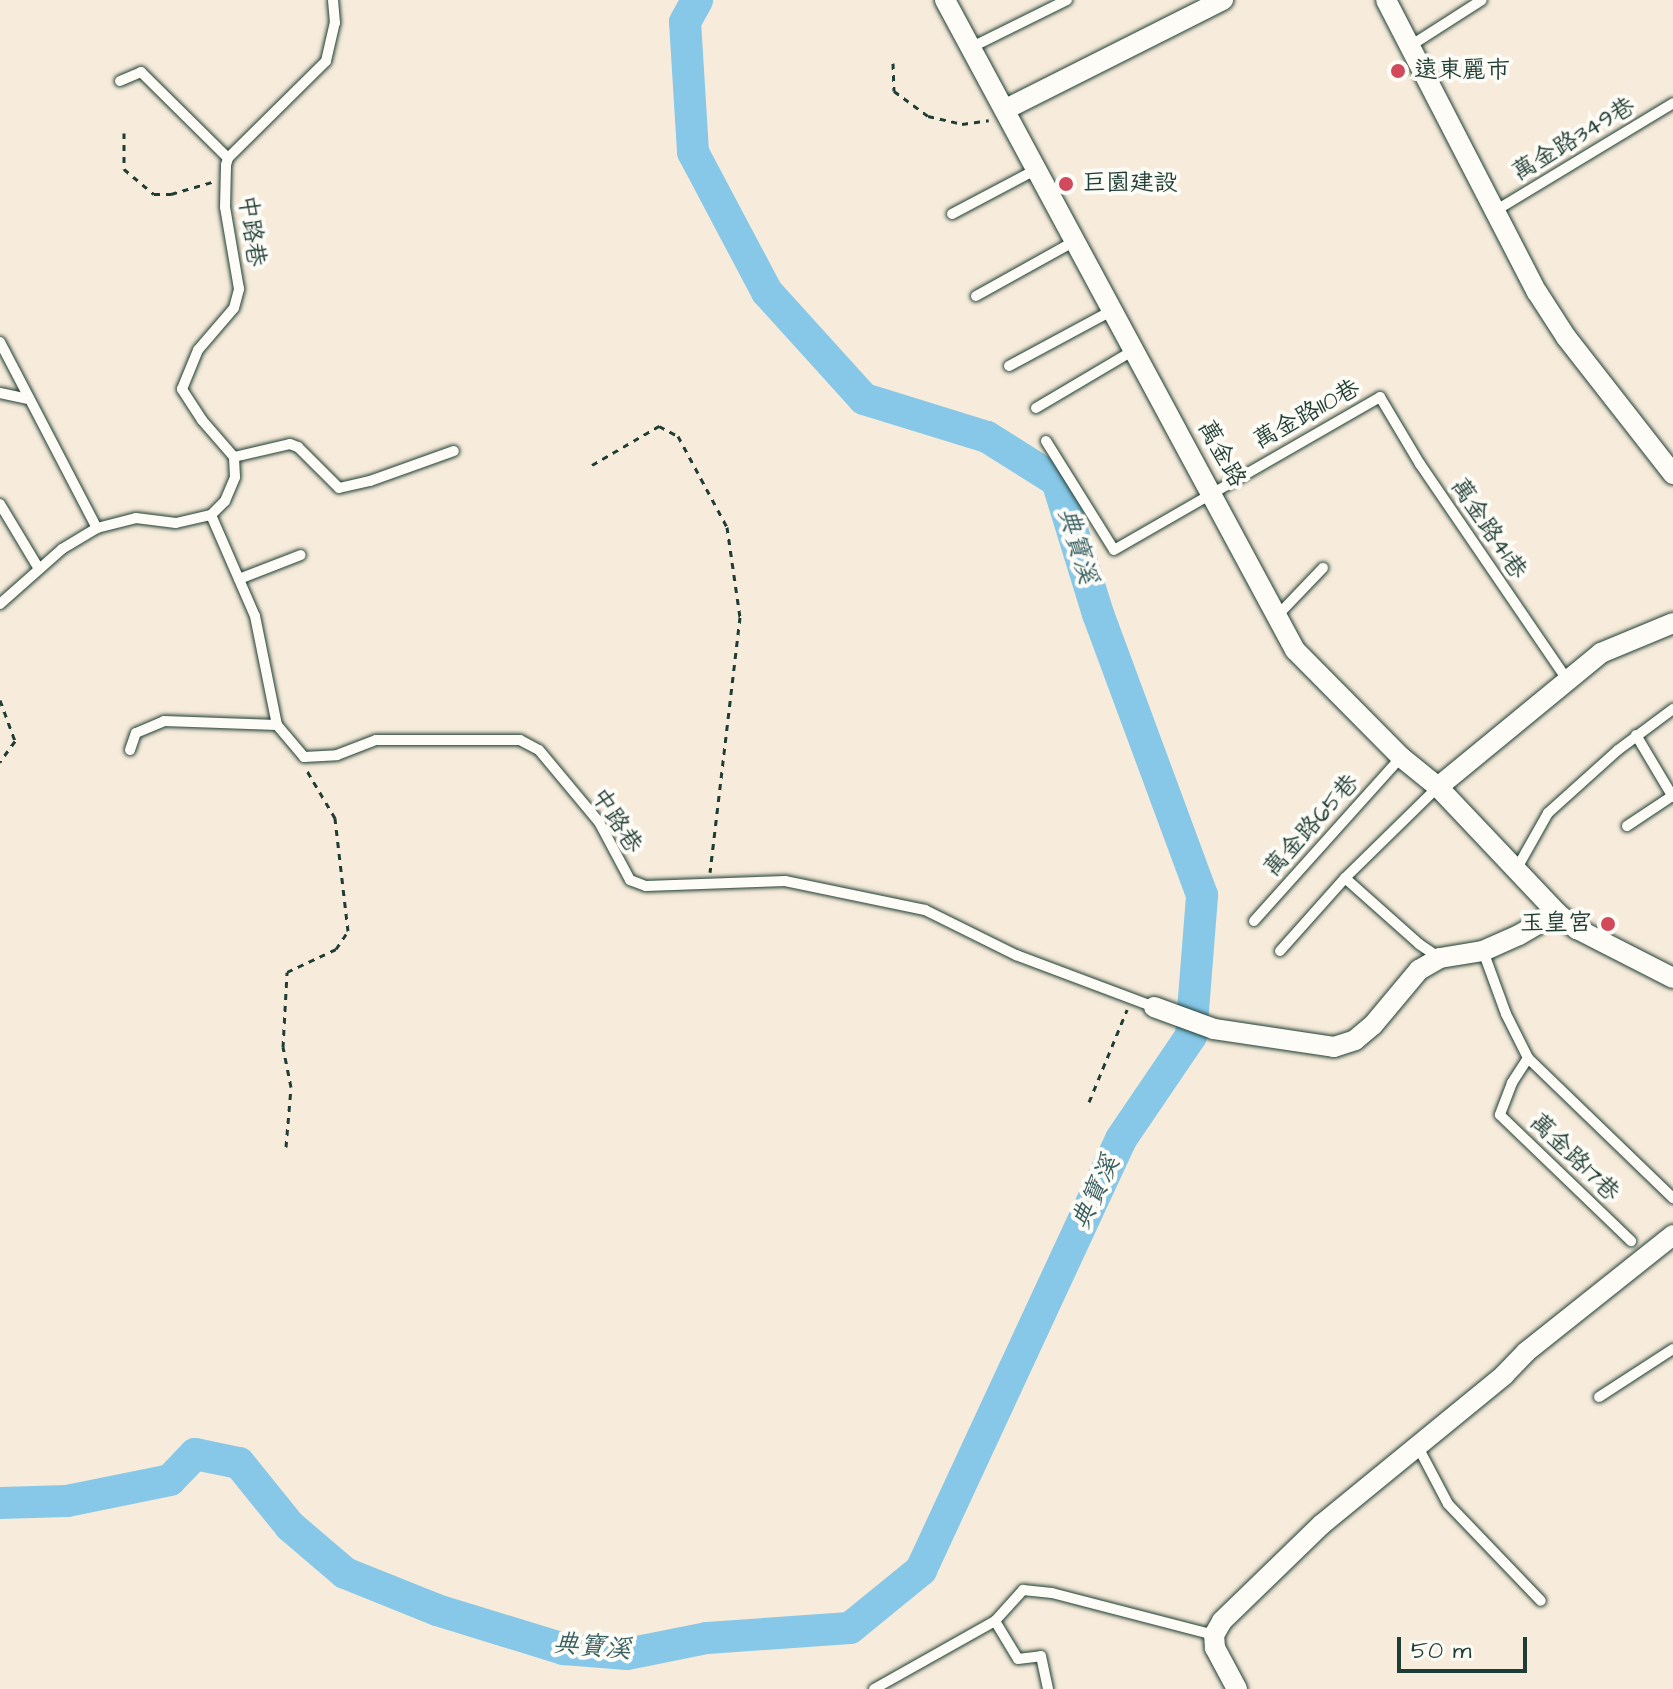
<!DOCTYPE html>
<html>
<head>
<meta charset="utf-8">
<style>
	body { margin:0 }
	#map { position:relative; width:1673px; height:1689px; overflow:hidden; background:#f7ecdb; font-family:"Architects Daughter","LXGW WenKai TC",sans-serif }
	div>[style] { position:absolute }
	.river>* { height:32px; margin:-16px; padding:0 16px; transform-origin:16px; border-radius:16px; background:#87c8e8 }
	.path>* { height:3px; margin-top:-1.5px; transform-origin:0; background:repeating-linear-gradient(90deg,#1f3d34 0 6px,transparent 0 12px) }
	.roads { filter:drop-shadow(0 0 2px #1f3d34) drop-shadow(0 0 2px #1f3d34) }
	.lane>* { height:10px; margin:-5px; padding:0 5px; transform-origin:5px; border-radius:5px; background:#fdfcf7 }
	.street>* { height:20px; margin:-10px; padding:0 10px; transform-origin:10px; border-radius:10px; background:#fdfcf7 }
	.dots>* { width:22px; height:22px; translate:-50% -50%; box-sizing:border-box; border:4px solid #fdfcf7; border-radius:50% }
	span { translate:-50% -50%; white-space:nowrap; text-align:center; line-height:1.15; -webkit-text-stroke:8px #fdfcf7; paint-order:stroke }
	.poi-label { font-size:24px; color:#1f3d34 }
	.left { translate:0 -50%; text-align:left }
	.right { translate:-100% -50%; text-align:right }
	.street-label { font-size:24px; color:#1f3d34 }
	.water-label { font-size:26px; color:#396061; font-style:italic }
	.scale { position:absolute; left:1397px; top:1637px; width:130px; height:36px; box-sizing:border-box; border:4px solid #1f3d34; border-top:0; padding-left:10px; font-size:24px; line-height:28px; white-space:nowrap; color:#1f3d34; -webkit-text-stroke:6px #fdfcf7; paint-order:stroke }
</style>
</head>
<body>
<div id="map">
	<div class="river">
		<div style="left:0;top:1503px;width:67px;rotate:-1.7deg"></div>
		<div style="left:67px;top:1501px;width:105px;rotate:-11.5deg"></div>
		<div style="left:170px;top:1480px;width:36px;rotate:-46deg"></div>
		<div style="left:195px;top:1454px;width:45px;rotate:11.6deg"></div>
		<div style="left:239px;top:1463px;width:81px;rotate:51deg"></div>
		<div style="left:290px;top:1526px;width:72px;rotate:40.5deg"></div>
		<div style="left:345px;top:1573px;width:99px;rotate:21.9deg"></div>
		<div style="left:437px;top:1610px;width:133px;rotate:17.1deg"></div>
		<div style="left:564px;top:1649px;width:63px;rotate:4.5deg"></div>
		<div style="left:627px;top:1654px;width:82px;rotate:-11.3deg"></div>
		<div style="left:707px;top:1638px;width:143px;rotate:-4deg"></div>
		<div style="left:850px;top:1628px;width:92px;rotate:-39.2deg"></div>
		<div style="left:921px;top:1570px;width:475px;rotate:-65.1deg"></div>
		<div style="left:1121px;top:1139px;width:125px;rotate:-55.8deg"></div>
		<div style="left:1191px;top:1036px;width:141px;rotate:-85.5deg"></div>
		<div style="left:1202px;top:895px;width:300px;rotate:-110.3deg"></div>
		<div style="left:1098px;top:614px;width:139px;rotate:-107.1deg"></div>
		<div style="left:1057px;top:481px;width:83px;rotate:-147.8deg"></div>
		<div style="left:987px;top:437px;width:129px;rotate:-162.8deg"></div>
		<div style="left:864px;top:399px;width:144px;rotate:-132.2deg"></div>
		<div style="left:767px;top:292px;width:158px;rotate:-117.9deg"></div>
		<div style="left:693px;top:152px;width:130px;rotate:-93.5deg"></div>
		<div style="left:685px;top:22px;width:25px;rotate:-61deg"></div>
	</div>
	<div class="path">
		<div style="left:893px;top:63px;width:28px;rotate:88deg"></div>
		<div style="left:894px;top:91px;width:42px;rotate:36.3deg"></div>
		<div style="left:928px;top:116px;width:35px;rotate:13deg"></div>
		<div style="left:962px;top:124px;width:27px;rotate:-8deg"></div>
		<div style="left:124px;top:133px;width:36px;rotate:90deg"></div>
		<div style="left:124px;top:169px;width:39px;rotate:40deg"></div>
		<div style="left:154px;top:194px;width:17px"></div>
		<div style="left:171px;top:194px;width:43px;rotate:-16.3deg"></div>
		<div style="left:592px;top:465px;width:78px;rotate:-30.2deg"></div>
		<div style="left:659px;top:426px;width:21px;rotate:28deg"></div>
		<div style="left:678px;top:436px;width:103px;rotate:61.7deg"></div>
		<div style="left:727px;top:527px;width:91px;rotate:81.8deg"></div>
		<div style="left:740px;top:617px;width:257px;rotate:96.7deg"></div>
		<div style="left:0;top:700px;width:44px;rotate:69.9deg"></div>
		<div style="left:15px;top:741px;width:26px;rotate:126deg"></div>
		<div style="left:1089px;top:1102px;width:100px;rotate:-67.6deg"></div>
		<div style="left:286px;top:1147px;width:60px;rotate:-85.2deg"></div>
		<div style="left:291px;top:1087px;width:41px;rotate:-101.3deg"></div>
		<div style="left:283px;top:1047px;width:75px;rotate:-86.9deg"></div>
		<div style="left:287px;top:972px;width:54px;rotate:-25.1deg"></div>
		<div style="left:336px;top:949px;width:22px;rotate:-56deg"></div>
		<div style="left:348px;top:931px;width:114px;rotate:-96.6deg"></div>
		<div style="left:335px;top:818px;width:57px;rotate:-120.6deg"></div>
	</div>
	<div class="roads">
		<div class="lane">
			<div style="left:1410px;top:46px;width:85px;rotate:-32.6deg"></div>
			<div style="left:972px;top:47px;width:106px;rotate:-26.3deg"></div>
			<div style="left:120px;top:81px;width:23px;rotate:-23deg"></div>
			<div style="left:141px;top:72px;width:122px;rotate:44.7deg"></div>
			<div style="left:1495px;top:211px;width:208px;rotate:-31.2deg"></div>
			<div style="left:952px;top:214px;width:96px;rotate:-27.9deg"></div>
			<div style="left:976px;top:296px;width:113px;rotate:-29.1deg"></div>
			<div style="left:0;top:342px;width:210px;rotate:62.5deg"></div>
			<div style="left:1009px;top:366px;width:116px;rotate:-28.3deg"></div>
			<div style="left:0;top:393px;width:30px;rotate:12deg"></div>
			<div style="left:1036px;top:408px;width:114px;rotate:-30.6deg"></div>
			<div style="left:1046px;top:441px;width:128px;rotate:58deg"></div>
			<div style="left:1114px;top:550px;width:307px;rotate:-29.9deg"></div>
			<div style="left:1380px;top:397px;width:78px;rotate:59.2deg"></div>
			<div style="left:1420px;top:464px;width:263px;rotate:55.7deg"></div>
			<div style="left:234px;top:457px;width:57px;rotate:-13.1deg"></div>
			<div style="left:290px;top:444px;width:9px;rotate:21deg"></div>
			<div style="left:298px;top:447px;width:58px;rotate:45deg"></div>
			<div style="left:339px;top:488px;width:32px;rotate:-13deg"></div>
			<div style="left:370px;top:481px;width:89px;rotate:-19.7deg"></div>
			<div style="left:0;top:504px;width:76px;rotate:59deg"></div>
			<div style="left:211px;top:515px;width:110px;rotate:66.5deg"></div>
			<div style="left:255px;top:616px;width:111px;rotate:78.6deg"></div>
			<div style="left:277px;top:725px;width:42px;rotate:49.8deg"></div>
			<div style="left:304px;top:757px;width:33px;rotate:-3deg"></div>
			<div style="left:337px;top:755px;width:42px;rotate:-21deg"></div>
			<div style="left:376px;top:740px;width:144px"></div>
			<div style="left:520px;top:740px;width:21px;rotate:28deg"></div>
			<div style="left:539px;top:750px;width:94px;rotate:50.2deg"></div>
			<div style="left:599px;top:822px;width:66px;rotate:61.9deg"></div>
			<div style="left:630px;top:880px;width:17px;rotate:21deg"></div>
			<div style="left:646px;top:886px;width:139px;rotate:-2.1deg"></div>
			<div style="left:785px;top:881px;width:143px;rotate:11.7deg"></div>
			<div style="left:925px;top:910px;width:102px;rotate:26.3deg"></div>
			<div style="left:1016px;top:955px;width:147px;rotate:20.6deg"></div>
			<div style="left:239px;top:579px;width:66px;rotate:-21.2deg"></div>
			<div style="left:0;top:604px;width:83px;rotate:-41.6deg"></div>
			<div style="left:62px;top:549px;width:41px;rotate:-31deg"></div>
			<div style="left:97px;top:528px;width:40px;rotate:-14.4deg"></div>
			<div style="left:136px;top:518px;width:40px;rotate:7.1deg"></div>
			<div style="left:176px;top:523px;width:36px;rotate:-13deg"></div>
			<div style="left:211px;top:515px;width:20px;rotate:-45deg"></div>
			<div style="left:225px;top:501px;width:26px;rotate:-67deg"></div>
			<div style="left:235px;top:477px;width:20px;rotate:-93deg"></div>
			<div style="left:234px;top:457px;width:49px;rotate:-130.9deg"></div>
			<div style="left:202px;top:420px;width:37px;rotate:-123deg"></div>
			<div style="left:182px;top:389px;width:42px;rotate:-67.7deg"></div>
			<div style="left:198px;top:350px;width:55px;rotate:-49.4deg"></div>
			<div style="left:234px;top:308px;width:20px;rotate:-75deg"></div>
			<div style="left:239px;top:289px;width:83px;rotate:-99.7deg"></div>
			<div style="left:225px;top:207px;width:42px;rotate:-88.6deg"></div>
			<div style="left:226px;top:165px;width:7px;rotate:-74deg"></div>
			<div style="left:228px;top:158px;width:138px;rotate:-44.7deg"></div>
			<div style="left:326px;top:61px;width:39px;rotate:-77deg"></div>
			<div style="left:335px;top:23px;width:23px;rotate:-95deg"></div>
			<div style="left:1276px;top:617px;width:68px;rotate:-46.2deg"></div>
			<div style="left:1636px;top:735px;width:72px;rotate:59.2deg"></div>
			<div style="left:130px;top:750px;width:18px;rotate:-71deg"></div>
			<div style="left:136px;top:733px;width:30px;rotate:-23deg"></div>
			<div style="left:164px;top:721px;width:113px;rotate:2deg"></div>
			<div style="left:1627px;top:826px;width:54px;rotate:-33.7deg"></div>
			<div style="left:1517px;top:868px;width:63px;rotate:-60.6deg"></div>
			<div style="left:1548px;top:813px;width:94px;rotate:-42deg"></div>
			<div style="left:1618px;top:750px;width:69px;rotate:-36.7deg"></div>
			<div style="left:1345px;top:878px;width:99px;rotate:41.7deg"></div>
			<div style="left:1419px;top:944px;width:25px;rotate:34deg"></div>
			<div style="left:1254px;top:921px;width:220px;rotate:-48.1deg"></div>
			<div style="left:1280px;top:951px;width:98px;rotate:-48.3deg"></div>
			<div style="left:1345px;top:878px;width:130px;rotate:-44.4deg"></div>
			<div style="left:1483px;top:951px;width:67px;rotate:69.9deg"></div>
			<div style="left:1506px;top:1014px;width:49px;rotate:63.4deg"></div>
			<div style="left:1528px;top:1058px;width:30px;rotate:123deg"></div>
			<div style="left:1512px;top:1083px;width:34px;rotate:111deg"></div>
			<div style="left:1500px;top:1115px;width:182px;rotate:43.9deg"></div>
			<div style="left:1528px;top:1058px;width:202px;rotate:44deg"></div>
			<div style="left:1599px;top:1397px;width:88px;rotate:-33deg"></div>
			<div style="left:1418px;top:1447px;width:64px;rotate:62.2deg"></div>
			<div style="left:1448px;top:1504px;width:134px;rotate:46.2deg"></div>
			<div style="left:995px;top:1621px;width:44px;rotate:58.8deg"></div>
			<div style="left:1018px;top:1659px;width:23px;rotate:-7deg"></div>
			<div style="left:1041px;top:1656px;width:34px;rotate:78deg"></div>
			<div style="left:874px;top:1689px;width:139px;rotate:-29.3deg"></div>
			<div style="left:995px;top:1621px;width:42px;rotate:-47.9deg"></div>
			<div style="left:1023px;top:1590px;width:29px;rotate:6deg"></div>
			<div style="left:1052px;top:1593px;width:167px;rotate:14.5deg"></div>
		</div>
		<div class="street">
			<div style="left:945px;top:0;width:738px;rotate:61.7deg"></div>
			<div style="left:1295px;top:650px;width:151px;rotate:45.3deg"></div>
			<div style="left:1401px;top:757px;width:48px;rotate:39deg"></div>
			<div style="left:1438px;top:787px;width:173px;rotate:46.6deg"></div>
			<div style="left:1557px;top:913px;width:26px;rotate:39deg"></div>
			<div style="left:1577px;top:929px;width:108px;rotate:27deg"></div>
			<div style="left:1386px;top:0;width:329px;rotate:62.7deg"></div>
			<div style="left:1537px;top:292px;width:54px;rotate:57.2deg"></div>
			<div style="left:1566px;top:337px;width:174px;rotate:52deg"></div>
			<div style="left:1006px;top:109px;width:243px;rotate:-26.7deg"></div>
			<div style="left:1438px;top:787px;width:211px;rotate:-39.4deg"></div>
			<div style="left:1601px;top:653px;width:78px;rotate:-22.6deg"></div>
			<div style="left:1154px;top:1007px;width:64px;rotate:20.1deg"></div>
			<div style="left:1214px;top:1029px;width:121px;rotate:8.5deg"></div>
			<div style="left:1334px;top:1047px;width:22px;rotate:-18deg"></div>
			<div style="left:1355px;top:1040px;width:23px;rotate:-40deg"></div>
			<div style="left:1373px;top:1025px;width:72px;rotate:-50.1deg"></div>
			<div style="left:1419px;top:970px;width:24px;rotate:-30deg"></div>
			<div style="left:1440px;top:958px;width:44px;rotate:-9.2deg"></div>
			<div style="left:1483px;top:951px;width:39px;rotate:-24deg"></div>
			<div style="left:1519px;top:935px;width:44px;rotate:-30.1deg"></div>
			<div style="left:1237px;top:1689px;width:47px;rotate:-118.2deg"></div>
			<div style="left:1215px;top:1648px;width:13px;rotate:-94deg"></div>
			<div style="left:1214px;top:1635px;width:16px;rotate:-60deg"></div>
			<div style="left:1222px;top:1621px;width:138px;rotate:-44.1deg"></div>
			<div style="left:1321px;top:1525px;width:237px;rotate:-39.3deg"></div>
			<div style="left:1504px;top:1375px;width:32px;rotate:-46deg"></div>
			<div style="left:1526px;top:1352px;width:188px;rotate:-38.5deg"></div>
		</div>
	</div>
	<div class="dots">
		<div style="left:1398px;top:71px;background:#d1495b"></div>
		<div style="left:1066px;top:184px;background:#d1495b"></div>
		<div style="left:1608px;top:924px;background:#d1495b"></div>
	</div>
	<div class="poi-label">
		<span class="left" style="left:1414px;top:71px">遠東麗市</span>
		<span class="left" style="left:1082px;top:184px">巨園建設</span>
		<span class="right" style="left:1592px;top:924px">玉皇宮</span>
	</div>
	<div class="street-label">
		<span style="left:1574px;top:140px;rotate:-31deg">萬金路349巷</span>
		<span style="left:251px;top:231px;rotate:82deg">中路巷</span>
		<span style="left:1307px;top:415px;rotate:-29deg">萬金路110巷</span>
		<span style="left:1221px;top:454px;rotate:61deg">萬金路</span>
		<span style="left:1488px;top:529px;rotate:56deg">萬金路41巷</span>
		<span style="left:616px;top:821px;rotate:57deg">中路巷</span>
		<span style="left:1312px;top:826px;rotate:-48deg">萬金路65巷</span>
		<span style="left:1574px;top:1158px;rotate:44deg">萬金路17巷</span>
	</div>
	<div class="water-label">
		<span style="left:1077px;top:546px;rotate:73deg">典寶溪</span>
		<span style="left:1096px;top:1193px;rotate:-65deg">典寶溪</span>
		<span style="left:592px;top:1647px;rotate:5deg">典寶溪</span>
	</div>
	<div class="scale">50 m</div>
</div>
</body>
</html>
